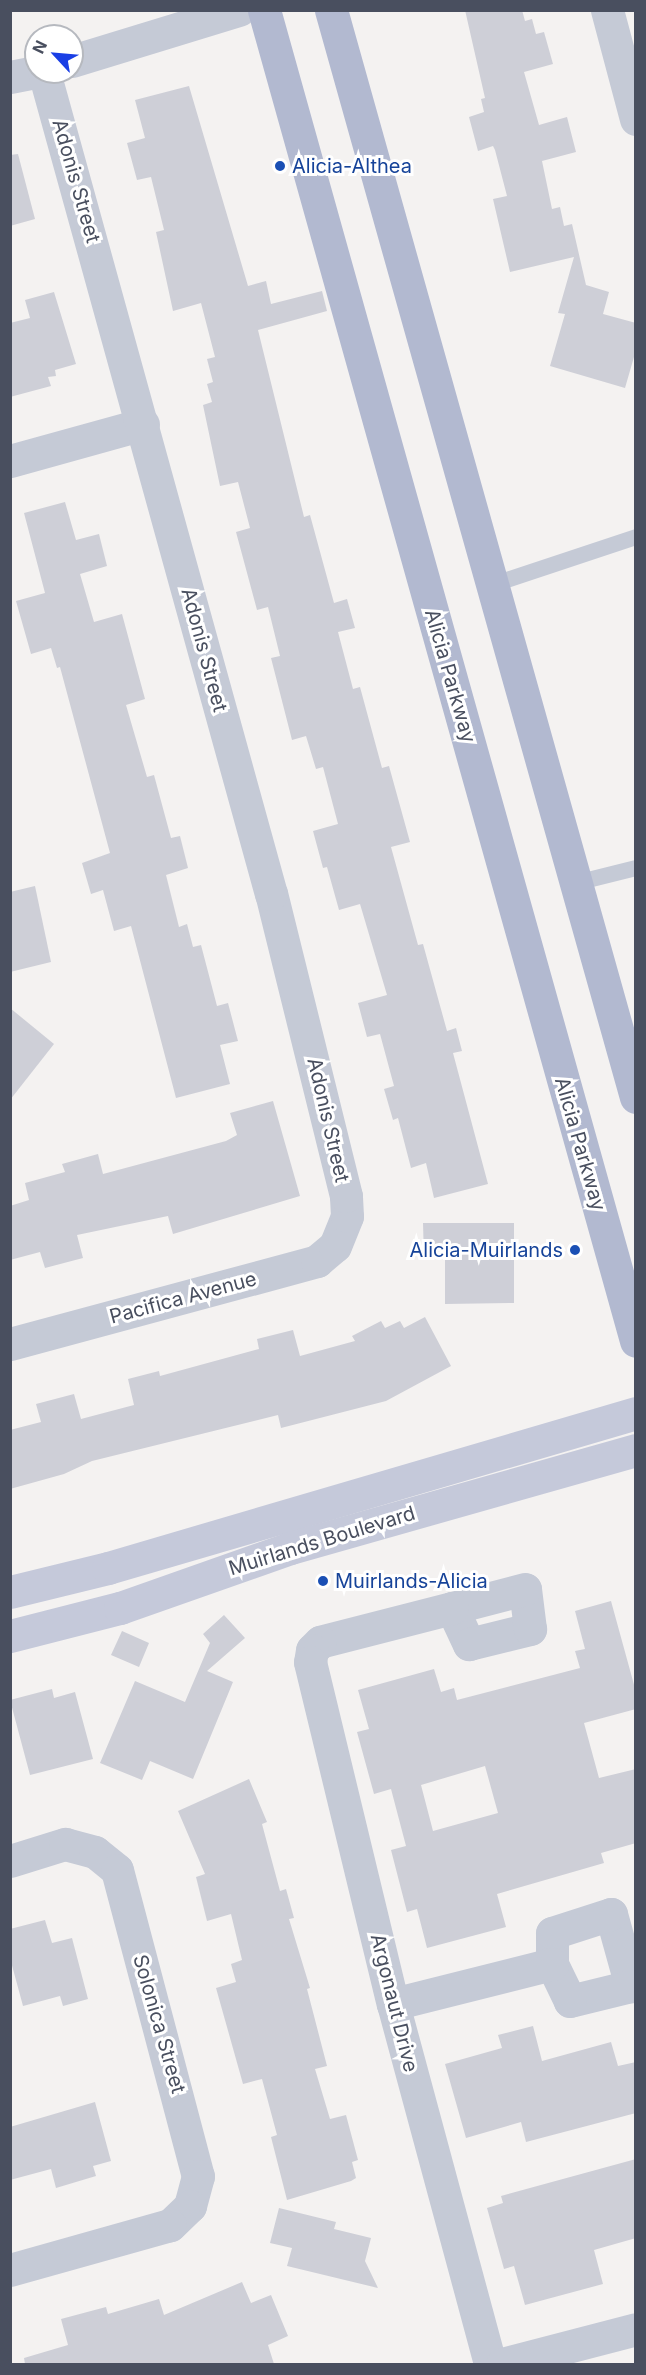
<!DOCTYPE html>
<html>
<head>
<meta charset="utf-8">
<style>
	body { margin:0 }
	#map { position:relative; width:646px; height:2375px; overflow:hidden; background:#f4f2f1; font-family:Inter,sans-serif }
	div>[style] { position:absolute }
	.building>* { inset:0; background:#cecfd7 }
	.service>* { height:16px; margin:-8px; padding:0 8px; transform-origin:8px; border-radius:8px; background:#c5cad6 }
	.minor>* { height:33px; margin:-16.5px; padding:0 16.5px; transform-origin:16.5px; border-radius:16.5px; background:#c5cad6 }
	.secondary>* { height:33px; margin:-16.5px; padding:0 16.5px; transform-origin:16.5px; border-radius:16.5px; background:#c5c9da }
	.primary>* { height:33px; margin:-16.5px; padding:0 16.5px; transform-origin:16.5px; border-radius:16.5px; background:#b2b9d0 }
	.dots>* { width:16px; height:16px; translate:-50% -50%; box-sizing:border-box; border:3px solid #fff; border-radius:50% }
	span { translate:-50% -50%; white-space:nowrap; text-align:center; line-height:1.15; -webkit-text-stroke:6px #fff; paint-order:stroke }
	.transit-label { font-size:20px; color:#164399 }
	.left { translate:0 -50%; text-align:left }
	.right { translate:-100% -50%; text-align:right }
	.street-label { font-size:20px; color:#494f5f }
	.frame { position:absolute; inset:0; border:12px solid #494f5f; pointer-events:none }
	.north { position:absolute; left:24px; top:24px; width:60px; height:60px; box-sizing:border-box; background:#fff; border:2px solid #b6b9bf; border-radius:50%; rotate:296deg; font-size:16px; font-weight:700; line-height:24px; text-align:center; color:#494f5f }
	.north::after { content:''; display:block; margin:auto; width:21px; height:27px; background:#1a3fe5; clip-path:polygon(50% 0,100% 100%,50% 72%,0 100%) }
</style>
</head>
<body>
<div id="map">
	<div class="building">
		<div style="clip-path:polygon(465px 10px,522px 10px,525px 21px,532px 19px,536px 34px,544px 32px,553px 64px,524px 72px,539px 125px,567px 117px,576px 152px,542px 161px,552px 209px,560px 207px,564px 226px,572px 224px,586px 285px,609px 292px,603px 314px,636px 323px,636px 350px,625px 388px,550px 366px,565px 314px,558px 313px,574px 257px,510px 272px,493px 199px,507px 196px,495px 150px,493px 146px,478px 151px,469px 117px,484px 112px,481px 99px,485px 98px)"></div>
		<div style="clip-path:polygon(189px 86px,248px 286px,266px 281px,271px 304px,322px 291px,327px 311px,258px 330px,304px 517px,310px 515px,334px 603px,347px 599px,355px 628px,338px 632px,353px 689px,360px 687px,382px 768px,389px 766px,410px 842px,391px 847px,418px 945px,423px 944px,447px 1031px,456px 1028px,462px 1051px,453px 1053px,488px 1184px,434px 1198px,426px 1163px,411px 1168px,398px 1118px,393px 1120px,384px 1089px,394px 1086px,380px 1034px,367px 1037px,358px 1003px,387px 995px,360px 904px,339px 910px,327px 867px,323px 868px,313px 831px,338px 824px,323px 767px,316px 769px,306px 736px,292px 740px,271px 658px,280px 656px,268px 607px,257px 610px,236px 532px,250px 528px,238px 482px,220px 486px,203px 405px,212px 402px,207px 384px,213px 382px,207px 359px,215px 357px,201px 303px,173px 311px,156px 232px,164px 230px,151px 177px,137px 180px,127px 143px,145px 138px,135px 100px)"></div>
		<div style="clip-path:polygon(18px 154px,35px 219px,10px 226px,10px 155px)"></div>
		<div style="clip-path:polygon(54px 292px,76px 364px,55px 370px,56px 376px,48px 377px,51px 386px,10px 397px,10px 323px,30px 318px,25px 300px)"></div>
		<div style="clip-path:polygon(65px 502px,76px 540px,99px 534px,107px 566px,80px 574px,94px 622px,122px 614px,145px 699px,126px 705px,147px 777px,154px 775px,171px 838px,180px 836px,188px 868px,166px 875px,179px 927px,187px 924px,193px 947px,201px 945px,217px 1006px,228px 1003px,238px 1041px,220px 1045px,230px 1084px,176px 1098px,131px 926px,114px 931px,103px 890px,91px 894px,82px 863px,110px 853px,60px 667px,57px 668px,51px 648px,31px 654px,16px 601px,45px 593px,24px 513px)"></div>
		<div style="clip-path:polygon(35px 886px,51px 962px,10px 972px,10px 892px)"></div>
		<div style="clip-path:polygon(10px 1008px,54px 1044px,10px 1100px)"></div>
		<div style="clip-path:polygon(273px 1101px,300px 1196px,173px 1234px,168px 1216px,77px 1235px,83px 1258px,45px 1268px,40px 1252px,10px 1260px,10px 1206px,29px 1200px,25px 1183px,65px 1172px,62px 1164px,98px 1154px,103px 1174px,226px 1141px,237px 1135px,230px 1113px)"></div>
		<div style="clip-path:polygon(423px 1223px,514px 1223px,514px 1303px,445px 1304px,445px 1258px,424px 1258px)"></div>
		<div style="clip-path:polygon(425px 1317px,451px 1366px,386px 1401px,281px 1428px,278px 1415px,92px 1461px,64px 1474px,10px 1489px,10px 1430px,41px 1422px,36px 1404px,74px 1394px,81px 1419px,134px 1405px,128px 1379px,159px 1371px,160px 1376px,259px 1349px,257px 1339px,293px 1330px,300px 1356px,355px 1341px,352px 1336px,381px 1321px,385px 1328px,400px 1321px,404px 1328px)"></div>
		<div style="clip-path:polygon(evenodd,611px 1601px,636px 1692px,636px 1709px,584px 1723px,599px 1778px,636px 1769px,636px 1843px,601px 1853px,604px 1863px,497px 1894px,506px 1927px,427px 1948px,417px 1909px,407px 1912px,391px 1850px,406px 1846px,391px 1789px,374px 1794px,357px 1732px,369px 1729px,358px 1690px,434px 1669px,441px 1692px,454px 1688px,457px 1700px,580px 1668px,575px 1651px,585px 1649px,575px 1611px,611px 1601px,485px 1766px,498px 1813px,433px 1831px,421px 1785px,485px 1766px)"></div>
		<div style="clip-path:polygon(224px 1615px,245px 1638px,207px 1671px,233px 1682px,193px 1779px,150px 1761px,142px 1780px,100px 1763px,135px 1681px,185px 1702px,210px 1643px,203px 1634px)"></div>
		<div style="clip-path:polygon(122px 1631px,149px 1643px,139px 1667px,111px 1655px)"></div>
		<div style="clip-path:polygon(52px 1689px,54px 1698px,75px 1692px,93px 1759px,30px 1775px,10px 1700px)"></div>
		<div style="clip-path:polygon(249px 1779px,267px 1822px,262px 1824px,280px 1891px,286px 1889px,294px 1918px,289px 1919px,310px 1988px,307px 1989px,327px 2066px,315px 2069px,330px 2119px,346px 2115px,358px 2160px,352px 2162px,356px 2178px,351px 2181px,287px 2200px,271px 2137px,277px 2135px,262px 2079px,243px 2084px,216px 1988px,236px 1982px,231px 1964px,242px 1960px,231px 1914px,207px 1921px,196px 1877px,205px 1874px,178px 1811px)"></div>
		<div style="clip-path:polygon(45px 1920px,52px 1943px,72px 1938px,88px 1999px,63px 2006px,60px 1996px,23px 2006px,10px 1958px,10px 1929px)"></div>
		<div style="clip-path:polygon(533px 2026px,542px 2061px,611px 2042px,618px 2066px,636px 2062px,636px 2113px,526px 2142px,521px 2122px,466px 2138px,445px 2064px,502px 2048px,498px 2035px)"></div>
		<div style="clip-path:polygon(95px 2102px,111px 2161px,93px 2166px,96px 2176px,56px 2188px,51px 2169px,10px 2180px,10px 2127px)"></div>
		<div style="clip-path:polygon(636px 2159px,636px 2238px,594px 2250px,603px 2284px,525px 2305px,514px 2266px,504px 2269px,487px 2208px,503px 2203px,501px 2196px)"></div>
		<div style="clip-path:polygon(279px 2208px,336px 2222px,334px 2229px,371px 2238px,365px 2261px,378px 2288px,287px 2266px,292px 2248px,270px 2243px)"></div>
		<div style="clip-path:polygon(242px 2282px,251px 2303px,271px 2295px,288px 2336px,268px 2345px,274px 2364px,25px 2364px,24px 2358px,68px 2345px,61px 2319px,106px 2307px,108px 2314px,159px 2299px,164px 2315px)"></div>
	</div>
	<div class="service">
		<div style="left:492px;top:585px;width:152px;rotate:-18.4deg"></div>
		<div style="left:576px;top:883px;width:62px;rotate:-14deg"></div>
	</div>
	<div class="minor">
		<div style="left:607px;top:10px;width:113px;rotate:75.1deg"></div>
		<div style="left:72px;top:61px;width:175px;rotate:-17deg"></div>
		<div style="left:10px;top:77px;width:26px;rotate:-11deg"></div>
		<div style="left:10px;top:461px;width:138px;rotate:-15.5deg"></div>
		<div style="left:10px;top:1344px;width:318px;rotate:-15.1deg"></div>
		<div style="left:317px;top:1261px;width:23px;rotate:-40deg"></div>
		<div style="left:335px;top:1246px;width:32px;rotate:-68deg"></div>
		<div style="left:347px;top:1216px;width:20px;rotate:-93deg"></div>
		<div style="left:346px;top:1196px;width:311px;rotate:-103.9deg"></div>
		<div style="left:271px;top:894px;width:853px;rotate:-105.44deg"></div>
		<div style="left:452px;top:1608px;width:40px;rotate:65deg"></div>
		<div style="left:469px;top:1644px;width:63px;rotate:-13.8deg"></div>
		<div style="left:530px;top:1629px;width:40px;rotate:-97.1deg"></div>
		<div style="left:525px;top:1589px;width:75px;rotate:165.4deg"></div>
		<div style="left:452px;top:1608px;width:136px;rotate:165.6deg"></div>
		<div style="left:320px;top:1642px;width:11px;rotate:135deg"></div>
		<div style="left:312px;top:1650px;width:12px;rotate:99deg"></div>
		<div style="left:310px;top:1662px;width:352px;rotate:76.4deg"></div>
		<div style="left:393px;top:2004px;width:373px;rotate:74.9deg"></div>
		<div style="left:10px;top:1861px;width:58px;rotate:-17.2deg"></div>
		<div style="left:65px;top:1844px;width:31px;rotate:15deg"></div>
		<div style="left:95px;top:1852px;width:28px;rotate:39deg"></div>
		<div style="left:117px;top:1870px;width:317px;rotate:75.2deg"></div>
		<div style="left:198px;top:2176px;width:31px;rotate:105deg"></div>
		<div style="left:190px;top:2206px;width:28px;rotate:136deg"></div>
		<div style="left:170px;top:2225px;width:166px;rotate:164.3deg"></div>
		<div style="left:611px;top:1914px;width:75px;rotate:74.5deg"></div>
		<div style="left:631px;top:1986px;width:63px;rotate:166.2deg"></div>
		<div style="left:570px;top:2001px;width:41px;rotate:-115.9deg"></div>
		<div style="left:552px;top:1964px;width:31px;rotate:-90deg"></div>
		<div style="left:552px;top:1933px;width:62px;rotate:-17.9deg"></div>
		<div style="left:393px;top:2004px;width:164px;rotate:-14.1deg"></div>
		<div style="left:502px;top:2364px;width:138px;rotate:-14.6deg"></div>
	</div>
	<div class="secondary">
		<div style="left:10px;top:1592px;width:101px;rotate:-13.8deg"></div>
		<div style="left:108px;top:1568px;width:550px;rotate:-16.36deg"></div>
		<div style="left:10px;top:1636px;width:114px;rotate:-14.3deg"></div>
		<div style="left:120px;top:1608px;width:180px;rotate:-19.4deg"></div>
		<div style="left:290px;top:1548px;width:360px;rotate:-15.8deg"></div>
	</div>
	<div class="primary">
		<div style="left:264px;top:10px;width:1382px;rotate:74.38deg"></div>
		<div style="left:331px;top:10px;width:1129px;rotate:74.33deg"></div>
	</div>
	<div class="dots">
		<div style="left:280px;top:166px;background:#1a4fb4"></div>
		<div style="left:575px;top:1250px;background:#1a4fb4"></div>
		<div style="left:323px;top:1581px;background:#1a4fb4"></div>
	</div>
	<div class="transit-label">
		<span class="left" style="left:292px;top:166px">Alicia-Althea</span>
		<span class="right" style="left:563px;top:1250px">Alicia-Muirlands</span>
		<span class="left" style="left:335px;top:1581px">Muirlands-Alicia</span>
	</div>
	<div class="street-label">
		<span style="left:76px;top:181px;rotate:74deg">Adonis Street</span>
		<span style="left:204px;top:650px;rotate:75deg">Adonis Street</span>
		<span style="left:450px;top:676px;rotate:74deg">Alicia Parkway</span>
		<span style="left:328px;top:1120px;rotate:77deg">Adonis Street</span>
		<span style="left:580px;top:1144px;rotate:74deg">Alicia Parkway</span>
		<span style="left:183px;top:1298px;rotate:-15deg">Pacifica Avenue</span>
		<span style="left:322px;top:1541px;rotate:-17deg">Muirlands Boulevard</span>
		<span style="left:394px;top:2003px;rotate:76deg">Argonaut Drive</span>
		<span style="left:159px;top:2024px;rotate:74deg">Solonica Street</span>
	</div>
	<div class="frame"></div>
	<div class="north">N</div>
</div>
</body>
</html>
